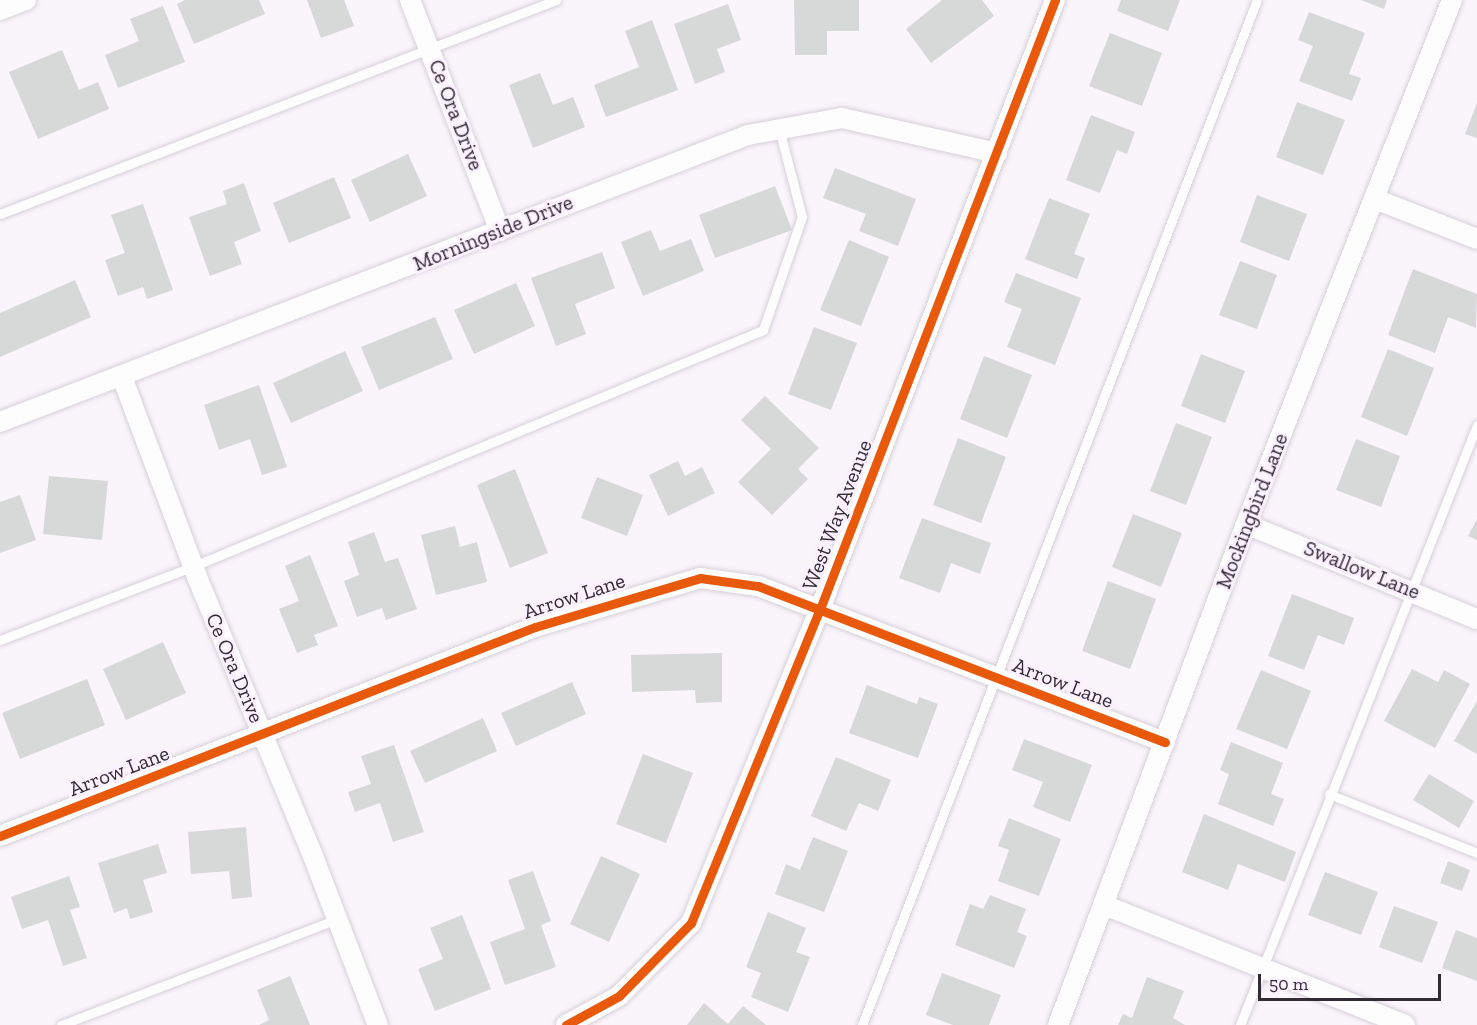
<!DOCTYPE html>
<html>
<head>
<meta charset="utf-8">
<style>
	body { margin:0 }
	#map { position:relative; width:1477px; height:1025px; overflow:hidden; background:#faf4fb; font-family:"Zilla Slab",serif }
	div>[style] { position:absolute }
	.building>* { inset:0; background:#d7d8d8 }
	.roads { filter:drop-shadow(0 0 2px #d6d0d8) drop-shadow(0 0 2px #d6d0d8) }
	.lane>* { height:9px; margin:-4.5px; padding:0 4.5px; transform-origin:4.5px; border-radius:4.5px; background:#fefdfe }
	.street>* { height:20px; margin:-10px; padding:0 10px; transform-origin:10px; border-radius:10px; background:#fefdfe }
	.cycleway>* { height:9px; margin:-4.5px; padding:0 4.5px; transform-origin:4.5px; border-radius:4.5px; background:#e8590c }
	span { translate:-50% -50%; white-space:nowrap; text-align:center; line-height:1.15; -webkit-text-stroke:6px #fbf1fe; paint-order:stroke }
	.street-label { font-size:21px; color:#312b33 }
	.scale { position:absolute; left:1258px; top:974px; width:183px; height:27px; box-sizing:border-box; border:3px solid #312b33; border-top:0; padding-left:8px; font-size:18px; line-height:21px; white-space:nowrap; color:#312b33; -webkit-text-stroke:4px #fbf1fe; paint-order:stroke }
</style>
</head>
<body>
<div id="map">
	<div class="building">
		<div style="clip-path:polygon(185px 0,259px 0,265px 14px,194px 44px,177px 4px)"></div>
		<div style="clip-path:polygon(307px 0,344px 0,354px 26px,321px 38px)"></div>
		<div style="clip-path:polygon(794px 0,859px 0,859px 31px,827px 31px,827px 55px,795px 55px)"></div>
		<div style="clip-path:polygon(942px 0,982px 0,994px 16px,931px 63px,906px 29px)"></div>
		<div style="clip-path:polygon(1121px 0,1180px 0,1168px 31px,1117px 11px)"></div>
		<div style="clip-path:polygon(1361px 0,1387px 0,1384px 9px)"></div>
		<div style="clip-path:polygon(728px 4px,741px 40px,717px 49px,725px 72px,695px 84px,674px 24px)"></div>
		<div style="clip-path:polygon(163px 6px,185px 62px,118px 88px,105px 55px,139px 41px,130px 19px)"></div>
		<div style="clip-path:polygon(1309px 12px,1365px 33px,1349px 74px,1361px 78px,1352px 101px,1299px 81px,1313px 46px,1298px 40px)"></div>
		<div style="clip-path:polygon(652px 20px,678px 90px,606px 117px,594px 85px,639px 67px,625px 31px)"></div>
		<div style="clip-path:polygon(1110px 33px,1162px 53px,1142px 106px,1089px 86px)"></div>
		<div style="clip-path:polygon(62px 50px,79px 90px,98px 82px,109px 109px,38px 139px,9px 72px)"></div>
		<div style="clip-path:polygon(540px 73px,553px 105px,573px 97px,585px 127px,533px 148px,509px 85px)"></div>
		<div style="clip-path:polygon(1297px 102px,1345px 120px,1323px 175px,1276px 157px)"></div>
		<div style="clip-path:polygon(1477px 103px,1477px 138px,1465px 134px)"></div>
		<div style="clip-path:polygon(1091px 115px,1135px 132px,1127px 154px,1117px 150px,1100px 193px,1066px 180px)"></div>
		<div style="clip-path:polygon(408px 154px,427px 196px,370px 222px,351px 180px)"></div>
		<div style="clip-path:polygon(835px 168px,916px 199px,898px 246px,859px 231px,866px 214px,823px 198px)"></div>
		<div style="clip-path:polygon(334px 177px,351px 218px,289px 243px,273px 203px)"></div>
		<div style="clip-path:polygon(244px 183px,261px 231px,234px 242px,242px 264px,210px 276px,189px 217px,227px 204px,223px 191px)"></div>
		<div style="clip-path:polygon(775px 186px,792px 230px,715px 258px,699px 215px)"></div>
		<div style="clip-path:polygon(1257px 195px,1307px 214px,1289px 261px,1240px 242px)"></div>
		<div style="clip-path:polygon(1049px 198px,1090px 214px,1074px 254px,1085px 258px,1077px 279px,1025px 259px)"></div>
		<div style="clip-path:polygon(143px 204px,173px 290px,147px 299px,143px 287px,118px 296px,105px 260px,125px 253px,111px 215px)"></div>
		<div style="clip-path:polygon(651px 230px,660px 251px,691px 239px,704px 271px,643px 296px,621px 242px)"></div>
		<div style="clip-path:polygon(849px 240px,889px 257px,861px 326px,820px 310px)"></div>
		<div style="clip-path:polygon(602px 252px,615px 288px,575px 304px,586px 334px,556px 346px,531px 278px)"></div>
		<div style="clip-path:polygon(1240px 261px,1277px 275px,1257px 329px,1219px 315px)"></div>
		<div style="clip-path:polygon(1413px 269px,1477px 294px,1476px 328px,1448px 317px,1435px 353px,1388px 335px)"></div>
		<div style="clip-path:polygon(1016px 273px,1081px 298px,1055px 365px,1007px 347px,1022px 309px,1004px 302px)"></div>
		<div style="clip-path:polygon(75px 280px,91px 317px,0 357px,0 313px)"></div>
		<div style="clip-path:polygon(516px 283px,535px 326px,474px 354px,454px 310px)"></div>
		<div style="clip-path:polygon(435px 317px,453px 359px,379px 390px,361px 347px)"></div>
		<div style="clip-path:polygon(814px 327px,857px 343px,831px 410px,788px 394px)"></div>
		<div style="clip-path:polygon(1388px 349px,1434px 368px,1407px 436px,1361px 417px)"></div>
		<div style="clip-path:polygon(345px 351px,363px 391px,291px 423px,273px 383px)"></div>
		<div style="clip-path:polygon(1201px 354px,1245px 371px,1225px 423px,1181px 406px)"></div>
		<div style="clip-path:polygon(984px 356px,1032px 375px,1007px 438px,960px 419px)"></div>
		<div style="clip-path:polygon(259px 385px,287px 467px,262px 475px,250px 439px,219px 450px,204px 405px)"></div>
		<div style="clip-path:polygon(765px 396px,819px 448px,798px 469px,808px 479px,772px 515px,738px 482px,771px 449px,741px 420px)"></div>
		<div style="clip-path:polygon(1176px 423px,1212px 437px,1186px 505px,1150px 491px)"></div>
		<div style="clip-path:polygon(958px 438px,1006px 457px,981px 523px,933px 505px)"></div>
		<div style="clip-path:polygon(1356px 439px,1400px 456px,1381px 507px,1336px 490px)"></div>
		<div style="clip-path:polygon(678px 461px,685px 476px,702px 467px,715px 493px,668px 516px,649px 475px)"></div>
		<div style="clip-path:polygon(515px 469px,548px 553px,510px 568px,477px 485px)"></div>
		<div style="clip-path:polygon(49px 476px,108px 481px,102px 540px,43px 534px)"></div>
		<div style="clip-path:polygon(597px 477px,643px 495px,627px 536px,581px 518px)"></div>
		<div style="clip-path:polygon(20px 495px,36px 540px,0 553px,0 502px)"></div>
		<div style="clip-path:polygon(1133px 514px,1182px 533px,1161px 587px,1112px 567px)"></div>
		<div style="clip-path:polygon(922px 518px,991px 543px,980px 574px,951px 563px,940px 593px,899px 578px)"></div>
		<div style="clip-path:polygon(1477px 519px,1477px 540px,1468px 536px)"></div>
		<div style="clip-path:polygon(455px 526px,460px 547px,477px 542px,487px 582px,436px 595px,421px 535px)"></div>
		<div style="clip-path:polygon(374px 532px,385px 562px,398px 558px,417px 609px,386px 620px,382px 608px,357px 617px,344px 581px,359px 575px,348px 542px)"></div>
		<div style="clip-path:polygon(310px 555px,338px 626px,314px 635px,318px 645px,297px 653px,279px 609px,299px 601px,285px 566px)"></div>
		<div style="clip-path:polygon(1108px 581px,1156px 599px,1130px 669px,1082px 651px)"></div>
		<div style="clip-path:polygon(1292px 594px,1354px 618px,1344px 645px,1318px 635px,1304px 670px,1268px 656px)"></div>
		<div style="clip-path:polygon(163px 642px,186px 693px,126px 720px,103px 669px)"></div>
		<div style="clip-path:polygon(722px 653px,722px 702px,696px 703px,695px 690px,632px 692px,631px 655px)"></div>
		<div style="clip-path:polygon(1412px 669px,1438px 682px,1444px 670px,1470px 684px,1435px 748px,1384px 721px)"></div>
		<div style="clip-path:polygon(1261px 670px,1311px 691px,1287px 749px,1236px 729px)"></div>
		<div style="clip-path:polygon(87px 679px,105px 725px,20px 759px,2px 713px)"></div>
		<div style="clip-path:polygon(572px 682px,586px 714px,516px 746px,501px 713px)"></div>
		<div style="clip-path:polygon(867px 685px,917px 704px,919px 697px,938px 704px,918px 758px,849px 733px)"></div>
		<div style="clip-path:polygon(1477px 701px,1477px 754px,1454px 741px)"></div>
		<div style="clip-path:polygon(483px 718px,497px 751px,425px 783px,410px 751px)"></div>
		<div style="clip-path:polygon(1024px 739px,1092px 765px,1070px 822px,1033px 807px,1043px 782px,1012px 770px)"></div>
		<div style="clip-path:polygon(1231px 742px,1283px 763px,1271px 794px,1284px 799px,1273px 826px,1218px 804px,1229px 774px,1220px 770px)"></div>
		<div style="clip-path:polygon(394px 745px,424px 832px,393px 842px,380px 803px,355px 812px,348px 792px,371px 784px,361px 756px)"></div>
		<div style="clip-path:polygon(643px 754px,693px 773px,666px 843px,616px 824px)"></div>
		<div style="clip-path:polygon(836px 757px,891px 780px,878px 811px,859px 803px,846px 831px,811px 816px)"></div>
		<div style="clip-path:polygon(1429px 774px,1474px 801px,1459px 828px,1413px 800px)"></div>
		<div style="clip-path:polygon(1204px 814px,1296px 852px,1285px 882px,1238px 864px,1228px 890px,1182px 872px)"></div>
		<div style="clip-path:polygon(1009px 818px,1061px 839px,1039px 896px,998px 881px,1009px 850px,998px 846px)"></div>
		<div style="clip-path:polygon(246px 827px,252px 897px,232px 899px,229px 871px,191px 874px,188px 832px)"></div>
		<div style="clip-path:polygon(813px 837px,848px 851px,824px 912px,775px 894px,786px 864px,800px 870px)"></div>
		<div style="clip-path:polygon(158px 844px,167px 873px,143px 880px,153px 912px,130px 919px,127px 908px,114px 913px,98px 863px)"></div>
		<div style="clip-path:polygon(601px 856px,640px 874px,609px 942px,570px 924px)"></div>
		<div style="clip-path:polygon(1448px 861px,1470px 870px,1462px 891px,1440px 883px)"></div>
		<div style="clip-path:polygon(533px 871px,551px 921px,541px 925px,556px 967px,505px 985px,490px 942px,525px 929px,508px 880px)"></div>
		<div style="clip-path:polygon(1325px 872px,1378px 892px,1361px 935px,1308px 915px)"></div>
		<div style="clip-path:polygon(69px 876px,80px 907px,70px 910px,87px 958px,63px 966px,48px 920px,22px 929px,11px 897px)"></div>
		<div style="clip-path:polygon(990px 895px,1026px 909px,1017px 932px,1027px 936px,1014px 968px,955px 945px,970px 904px,983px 909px)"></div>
		<div style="clip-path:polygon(1394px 906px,1438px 922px,1422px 963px,1379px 947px)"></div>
		<div style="clip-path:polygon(768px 912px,806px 928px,796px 952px,810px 957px,788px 1012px,751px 997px,761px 973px,746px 967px)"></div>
		<div style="clip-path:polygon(462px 915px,491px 989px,435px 1011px,418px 969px,443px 959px,430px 928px)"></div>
		<div style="clip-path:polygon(1456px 930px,1477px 938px,1477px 981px,1442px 968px)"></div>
		<div style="clip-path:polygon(942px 973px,1001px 995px,989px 1025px,953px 1025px,926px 1015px)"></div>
		<div style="clip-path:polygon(290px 976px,310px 1025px,259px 1025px,269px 1020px,257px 990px)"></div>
		<div style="clip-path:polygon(1147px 977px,1184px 991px,1173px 1018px,1185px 1025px,1118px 1025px,1123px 1014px,1132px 1018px)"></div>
		<div style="clip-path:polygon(704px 1003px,728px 1024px,743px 1006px,766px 1025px,687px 1025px)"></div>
	</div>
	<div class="roads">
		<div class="lane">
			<div style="left:0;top:214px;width:596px;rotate:-21.05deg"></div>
			<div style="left:0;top:640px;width:208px;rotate:-20.9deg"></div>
			<div style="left:194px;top:566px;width:616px;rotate:-22.53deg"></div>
			<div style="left:763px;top:330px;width:120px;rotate:-71deg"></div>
			<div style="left:802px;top:217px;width:91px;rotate:-104.6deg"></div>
			<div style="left:1329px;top:794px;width:159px;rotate:21.7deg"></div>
			<div style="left:61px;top:1025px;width:296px;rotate:-21deg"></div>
			<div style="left:862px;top:1025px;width:1098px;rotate:-68.93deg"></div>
			<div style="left:1240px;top:1025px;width:645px;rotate:-68.45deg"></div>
		</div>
		<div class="street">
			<div style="left:410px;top:0;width:248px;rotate:68.7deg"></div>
			<div style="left:0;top:10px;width:28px;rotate:-21deg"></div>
			<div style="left:1375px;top:199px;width:110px;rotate:21.4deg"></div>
			<div style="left:122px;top:377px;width:214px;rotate:69.4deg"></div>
			<div style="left:197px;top:577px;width:302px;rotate:67.4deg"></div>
			<div style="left:313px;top:856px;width:181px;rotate:69deg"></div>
			<div style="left:0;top:422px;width:801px;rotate:-20.99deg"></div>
			<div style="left:748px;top:135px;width:96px;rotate:-10.3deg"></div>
			<div style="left:842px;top:118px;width:159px;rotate:12.7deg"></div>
			<div style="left:1246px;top:524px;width:250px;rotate:22.4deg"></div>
			<div style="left:0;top:836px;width:574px;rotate:-21.34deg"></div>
			<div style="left:535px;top:627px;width:172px;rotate:-16.5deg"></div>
			<div style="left:700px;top:578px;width:59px;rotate:7.9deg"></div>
			<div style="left:758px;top:586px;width:436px;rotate:21deg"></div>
			<div style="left:1104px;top:905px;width:324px;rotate:21.7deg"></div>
			<div style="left:566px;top:1025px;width:60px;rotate:-28.7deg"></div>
			<div style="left:619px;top:996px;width:103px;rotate:-45.4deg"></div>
			<div style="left:691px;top:923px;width:339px;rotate:-67.7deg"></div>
			<div style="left:820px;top:609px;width:653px;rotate:-68.9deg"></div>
			<div style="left:1058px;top:1025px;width:535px;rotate:-69.43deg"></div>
			<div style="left:1246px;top:524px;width:563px;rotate:-68.54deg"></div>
		</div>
	</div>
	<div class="cycleway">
		<div style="left:0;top:836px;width:574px;rotate:-21.34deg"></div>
		<div style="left:535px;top:627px;width:172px;rotate:-16.5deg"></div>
		<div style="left:700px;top:578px;width:59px;rotate:7.9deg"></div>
		<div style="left:758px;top:586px;width:436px;rotate:21deg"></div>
		<div style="left:566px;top:1025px;width:60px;rotate:-28.7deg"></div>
		<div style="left:619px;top:996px;width:103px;rotate:-45.4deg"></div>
		<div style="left:691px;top:923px;width:339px;rotate:-67.7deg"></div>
		<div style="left:820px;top:609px;width:653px;rotate:-68.9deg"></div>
	</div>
	<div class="street-label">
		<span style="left:456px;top:115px;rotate:69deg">Ce Ora Drive</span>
		<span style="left:493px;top:233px;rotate:-22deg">Morningside Drive</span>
		<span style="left:1252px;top:511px;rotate:-69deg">Mockingbird Lane</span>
		<span style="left:837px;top:515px;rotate:-69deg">West Way Avenue</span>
		<span style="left:1362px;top:570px;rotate:22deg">Swallow Lane</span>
		<span style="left:574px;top:596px;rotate:-18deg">Arrow Lane</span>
		<span style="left:235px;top:668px;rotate:67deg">Ce Ora Drive</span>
		<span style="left:1063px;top:683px;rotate:21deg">Arrow Lane</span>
		<span style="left:119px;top:771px;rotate:-21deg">Arrow Lane</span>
	</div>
	<div class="scale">50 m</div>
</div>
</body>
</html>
